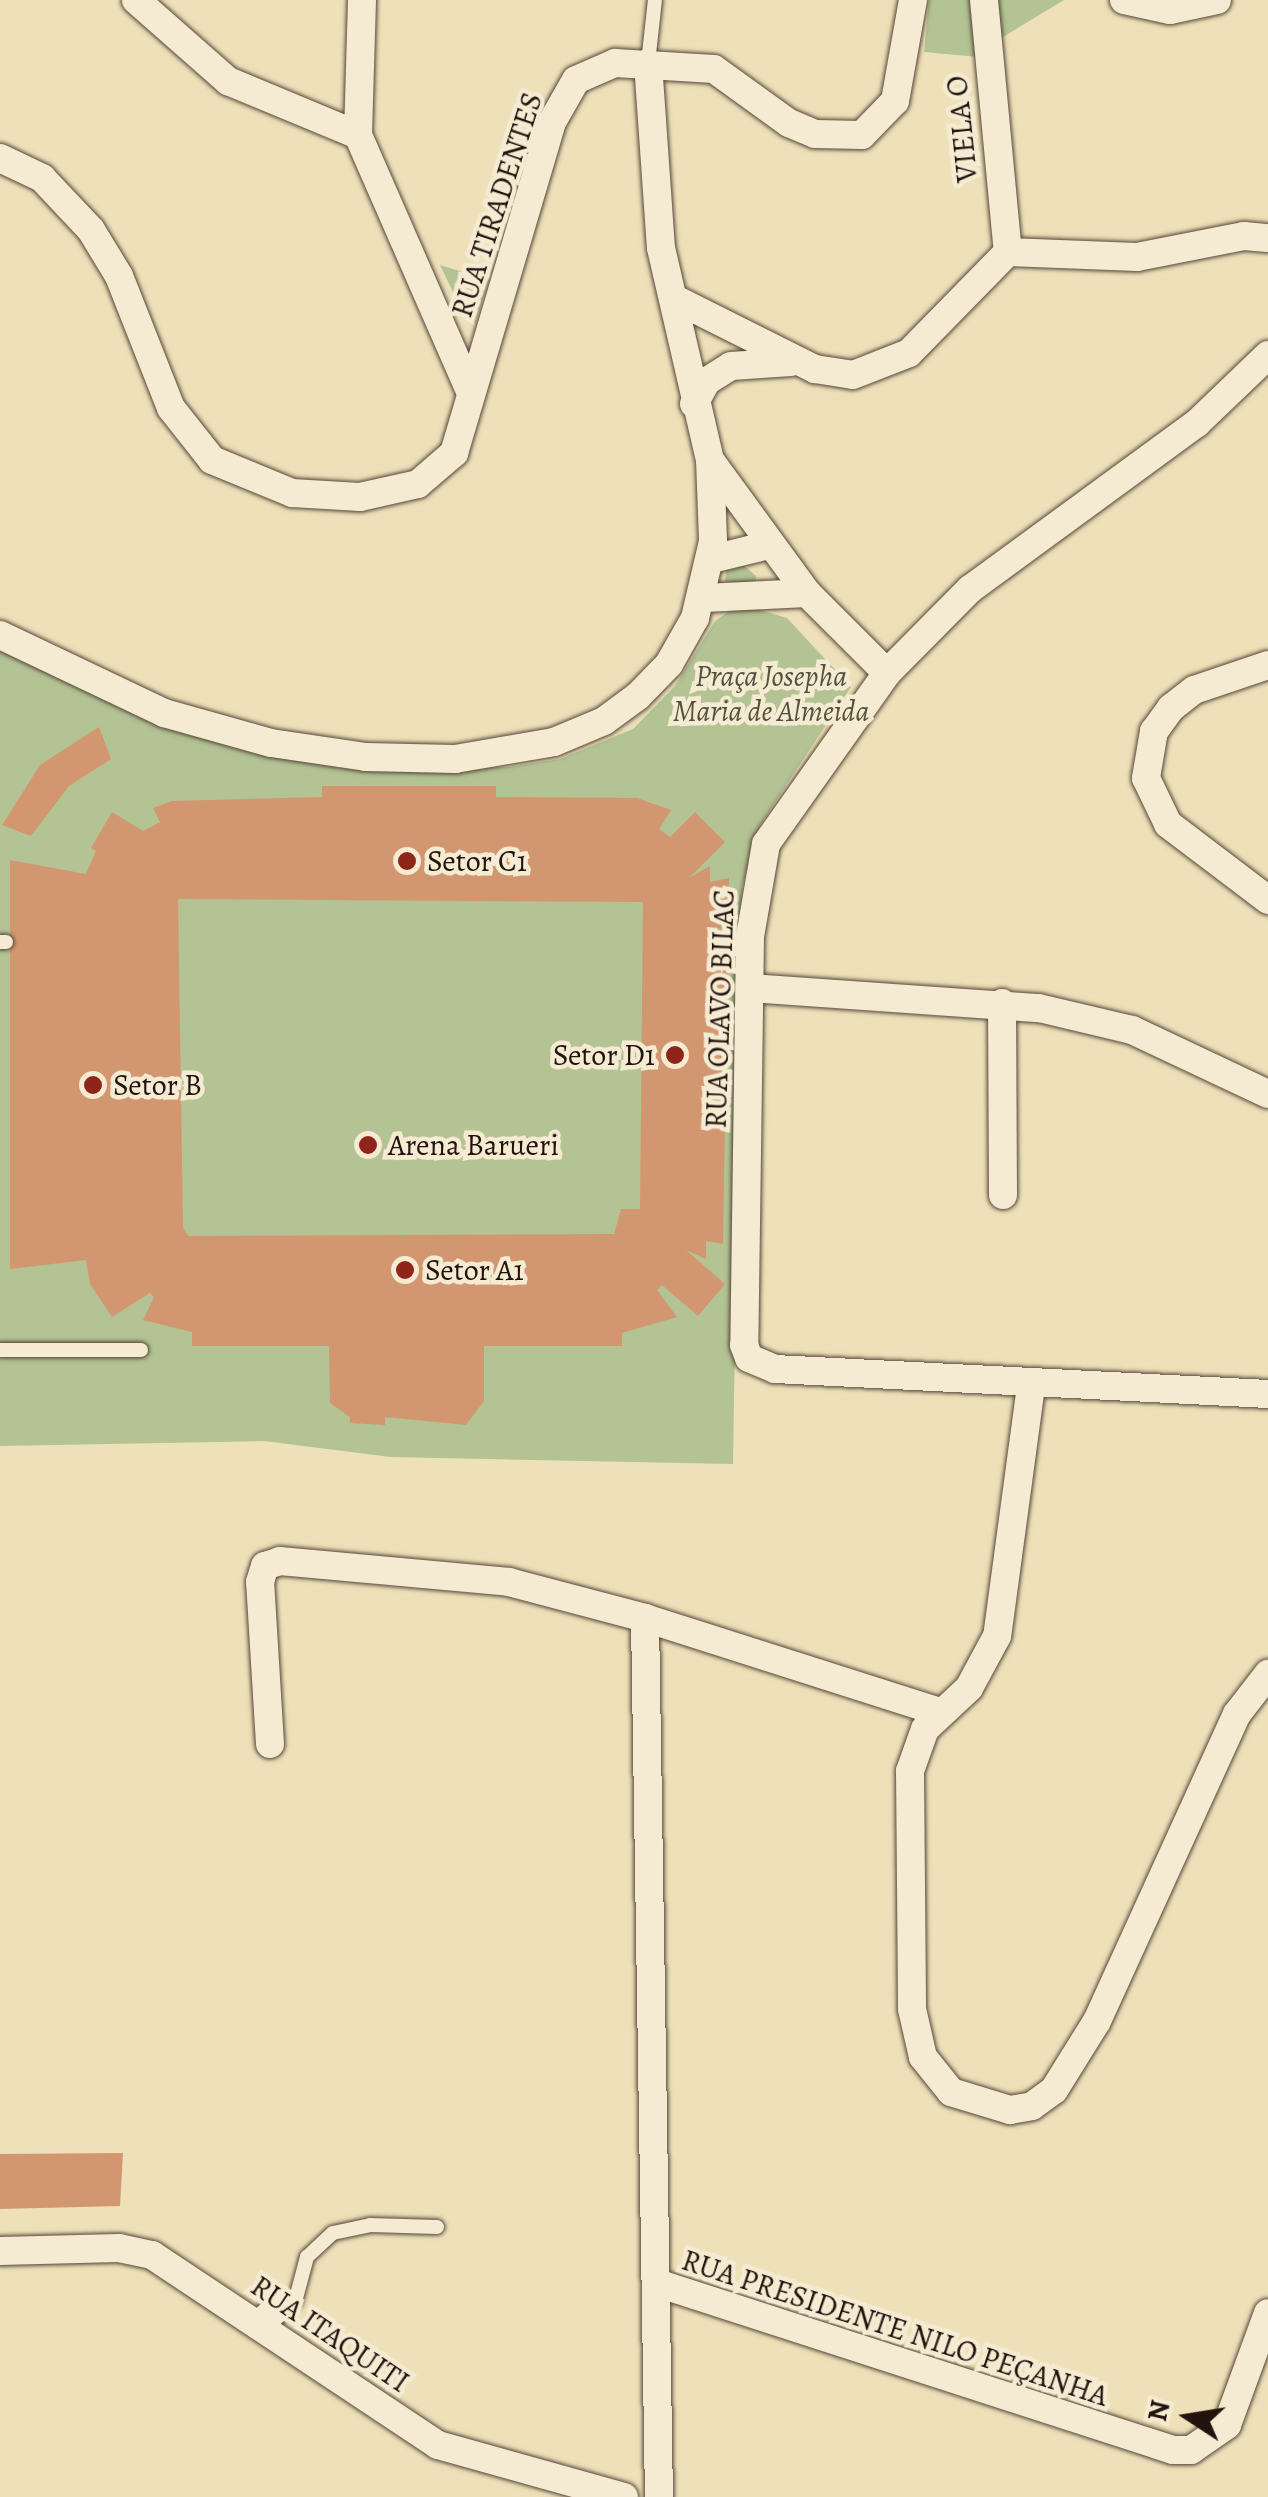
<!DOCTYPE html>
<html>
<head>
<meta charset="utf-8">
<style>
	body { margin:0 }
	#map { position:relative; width:1268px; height:2497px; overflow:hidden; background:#eee0b9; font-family:Alegreya,serif }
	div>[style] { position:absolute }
	.green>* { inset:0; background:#b3c394 }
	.building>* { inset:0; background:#d29770 }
	.roads { filter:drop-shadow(0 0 2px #554638) drop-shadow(0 0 2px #554638) }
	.service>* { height:14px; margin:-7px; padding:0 7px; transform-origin:7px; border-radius:7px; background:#f4ebd2 }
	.minor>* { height:28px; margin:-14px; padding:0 14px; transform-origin:14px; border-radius:14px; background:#f4ebd2 }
	.dots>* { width:28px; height:28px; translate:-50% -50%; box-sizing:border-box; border:5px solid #f4ebd2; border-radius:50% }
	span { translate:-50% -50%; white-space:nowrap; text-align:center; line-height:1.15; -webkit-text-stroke:9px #f4ebd2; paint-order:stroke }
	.street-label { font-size:30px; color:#22130d }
	.park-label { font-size:30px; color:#55513c; font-style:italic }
	.poi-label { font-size:30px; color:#22130d }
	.left { translate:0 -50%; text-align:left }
	.right { translate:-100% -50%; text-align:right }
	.north { position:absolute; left:1138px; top:2367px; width:100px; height:100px; -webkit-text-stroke:8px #f4ebd2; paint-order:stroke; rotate:282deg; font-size:28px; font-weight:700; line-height:40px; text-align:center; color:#22130d }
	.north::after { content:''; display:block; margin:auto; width:35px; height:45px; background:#22130d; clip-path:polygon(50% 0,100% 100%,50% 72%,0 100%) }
</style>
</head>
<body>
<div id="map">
	<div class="green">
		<div style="clip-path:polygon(929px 0,976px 0,979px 57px,924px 52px)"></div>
		<div style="clip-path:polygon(994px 0,1064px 0,998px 40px)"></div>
		<div style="clip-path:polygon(440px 265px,489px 280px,475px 323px,466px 319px)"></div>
		<div style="clip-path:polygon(741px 563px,756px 576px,755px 586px,725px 581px,727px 568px)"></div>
		<div style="clip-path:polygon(754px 608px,787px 618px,851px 687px,760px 825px,742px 887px,733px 1464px,391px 1457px,264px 1441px,0 1446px,0 648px,141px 712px,474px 768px,508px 767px,560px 759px,633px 729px,675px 686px,715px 621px,732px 609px)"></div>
	</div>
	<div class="building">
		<div style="clip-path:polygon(99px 727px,111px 759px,69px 786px,31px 836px,2px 825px,40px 765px)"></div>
		<div style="clip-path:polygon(evenodd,322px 786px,496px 786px,496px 797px,637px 798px,671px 810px,659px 829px,670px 837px,695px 812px,725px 842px,689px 878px,710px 866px,710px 882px,729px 878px,723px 1244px,706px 1241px,706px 1259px,686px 1250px,725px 1284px,698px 1316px,662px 1285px,657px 1290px,677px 1317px,622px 1333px,622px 1346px,484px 1346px,484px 1401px,466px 1425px,385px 1417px,385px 1425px,350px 1423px,350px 1417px,330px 1403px,329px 1346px,192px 1346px,192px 1332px,143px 1320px,154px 1297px,150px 1293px,112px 1317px,90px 1284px,86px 1260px,10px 1269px,10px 860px,86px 874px,96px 851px,91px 848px,112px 812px,143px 831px,160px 822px,153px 808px,172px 801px,322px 797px,322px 786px,178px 899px,643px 902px,640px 1209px,621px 1209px,614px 1234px,188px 1236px,183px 1227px,178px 899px)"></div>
		<div style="clip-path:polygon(123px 2153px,120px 2206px,0 2209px,0 2154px)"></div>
	</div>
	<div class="roads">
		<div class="service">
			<div style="left:648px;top:63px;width:63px;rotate:-83.7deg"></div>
			<div style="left:0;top:942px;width:6px"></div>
			<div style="left:0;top:1350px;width:141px"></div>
			<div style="left:295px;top:2302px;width:47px;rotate:-75.1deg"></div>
			<div style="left:307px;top:2257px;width:35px;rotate:-43deg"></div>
			<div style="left:333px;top:2233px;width:38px;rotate:-12deg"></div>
			<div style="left:370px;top:2225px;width:67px;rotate:1.7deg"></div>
		</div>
		<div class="minor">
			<div style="left:136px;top:0;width:123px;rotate:41.4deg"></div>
			<div style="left:228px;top:81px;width:141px;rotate:22.6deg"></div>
			<div style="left:362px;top:0;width:135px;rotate:91.7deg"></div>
			<div style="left:358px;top:135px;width:279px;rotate:66.4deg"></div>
			<div style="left:984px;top:0;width:253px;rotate:84.6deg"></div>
			<div style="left:1124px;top:0;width:47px;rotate:12.3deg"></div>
			<div style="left:1170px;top:10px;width:48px;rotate:-12deg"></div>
			<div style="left:648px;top:63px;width:185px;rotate:86deg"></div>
			<div style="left:661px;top:248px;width:218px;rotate:77deg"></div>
			<div style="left:710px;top:460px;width:165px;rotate:53.9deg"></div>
			<div style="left:807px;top:593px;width:113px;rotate:45deg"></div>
			<div style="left:0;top:158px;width:47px;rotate:25.5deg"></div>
			<div style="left:42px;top:178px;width:71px;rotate:46.7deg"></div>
			<div style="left:91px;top:230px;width:54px;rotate:58.7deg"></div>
			<div style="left:119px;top:276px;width:142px;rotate:68.5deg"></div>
			<div style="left:171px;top:408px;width:66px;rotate:51.7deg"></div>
			<div style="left:212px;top:460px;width:87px;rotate:22.4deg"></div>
			<div style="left:292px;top:493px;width:68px;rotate:3.4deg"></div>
			<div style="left:360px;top:497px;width:59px;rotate:-12.6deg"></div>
			<div style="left:418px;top:484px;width:48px;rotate:-40.7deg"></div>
			<div style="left:454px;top:453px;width:345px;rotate:-73.5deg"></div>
			<div style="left:552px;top:122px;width:48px;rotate:-60.3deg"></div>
			<div style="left:576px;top:80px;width:43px;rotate:-23.6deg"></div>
			<div style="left:615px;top:63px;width:99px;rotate:3.5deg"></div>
			<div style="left:714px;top:69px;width:92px;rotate:35.8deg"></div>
			<div style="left:789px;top:123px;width:28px;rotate:23deg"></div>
			<div style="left:815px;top:134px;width:47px;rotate:1.2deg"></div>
			<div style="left:862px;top:135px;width:47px;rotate:-45.9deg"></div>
			<div style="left:895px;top:101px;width:103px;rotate:-79.9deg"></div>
			<div style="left:673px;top:298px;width:159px;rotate:26.6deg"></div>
			<div style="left:815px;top:369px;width:38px;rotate:9deg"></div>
			<div style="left:853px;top:375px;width:60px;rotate:-21.4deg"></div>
			<div style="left:909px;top:353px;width:141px;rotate:-45.6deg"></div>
			<div style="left:1008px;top:252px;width:129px;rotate:2.2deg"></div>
			<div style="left:1137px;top:257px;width:109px;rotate:-11.1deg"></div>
			<div style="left:1244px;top:236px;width:24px;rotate:5deg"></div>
			<div style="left:1268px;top:355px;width:98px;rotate:136.2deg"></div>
			<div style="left:1197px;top:423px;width:281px;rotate:143.8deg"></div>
			<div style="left:970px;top:589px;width:118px;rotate:134.7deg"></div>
			<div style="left:887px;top:673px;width:209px;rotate:125.3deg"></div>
			<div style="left:766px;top:844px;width:94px;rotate:99.8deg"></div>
			<div style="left:750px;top:937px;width:408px;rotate:90.8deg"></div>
			<div style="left:744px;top:1345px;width:14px;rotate:69deg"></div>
			<div style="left:749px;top:1358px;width:28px;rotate:23deg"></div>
			<div style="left:775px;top:1369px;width:494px;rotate:2.9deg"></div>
			<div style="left:694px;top:404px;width:26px;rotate:-61deg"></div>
			<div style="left:707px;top:381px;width:28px;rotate:-32deg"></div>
			<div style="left:731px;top:366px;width:60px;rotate:-3.8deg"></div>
			<div style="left:712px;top:559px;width:59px;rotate:-13.8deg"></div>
			<div style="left:704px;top:598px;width:103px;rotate:-2.8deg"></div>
			<div style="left:0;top:635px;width:182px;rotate:25.4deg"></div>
			<div style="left:164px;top:713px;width:111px;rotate:15.7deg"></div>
			<div style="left:271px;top:743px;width:96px;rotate:8.4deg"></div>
			<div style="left:366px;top:757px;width:89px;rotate:1.3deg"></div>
			<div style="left:455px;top:759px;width:100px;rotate:-9.7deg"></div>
			<div style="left:554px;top:742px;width:54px;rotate:-22.8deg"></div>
			<div style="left:604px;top:721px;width:42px;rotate:-36.3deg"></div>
			<div style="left:638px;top:696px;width:45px;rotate:-45.9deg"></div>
			<div style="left:669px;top:664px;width:53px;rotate:-60.5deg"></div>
			<div style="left:695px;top:618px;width:79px;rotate:-76.8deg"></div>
			<div style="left:713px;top:541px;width:81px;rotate:-92.1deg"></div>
			<div style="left:1268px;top:665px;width:78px;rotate:161.3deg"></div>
			<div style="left:1194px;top:690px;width:29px;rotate:142deg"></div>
			<div style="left:1171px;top:708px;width:29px;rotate:126deg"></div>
			<div style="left:1154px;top:731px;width:48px;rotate:99.7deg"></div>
			<div style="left:1146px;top:778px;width:51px;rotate:64.4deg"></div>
			<div style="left:1168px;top:824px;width:126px;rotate:37.2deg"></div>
			<div style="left:750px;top:988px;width:290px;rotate:4deg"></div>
			<div style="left:1039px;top:1008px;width:96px;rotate:13.3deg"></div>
			<div style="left:1132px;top:1030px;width:150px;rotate:25.2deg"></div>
			<div style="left:1002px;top:1003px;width:192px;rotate:89.7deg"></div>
			<div style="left:1031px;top:1386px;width:252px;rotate:97.7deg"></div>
			<div style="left:997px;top:1636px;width:59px;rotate:118.3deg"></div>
			<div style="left:969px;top:1688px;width:60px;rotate:137deg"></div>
			<div style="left:925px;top:1729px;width:45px;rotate:109.7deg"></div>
			<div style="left:910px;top:1771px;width:238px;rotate:89.5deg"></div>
			<div style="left:912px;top:2009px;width:49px;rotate:77.1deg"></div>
			<div style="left:923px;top:2057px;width:45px;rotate:51.3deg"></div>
			<div style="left:951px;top:2092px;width:62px;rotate:17deg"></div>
			<div style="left:1010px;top:2110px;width:22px;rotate:-10deg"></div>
			<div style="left:1032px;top:2106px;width:27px;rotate:-36deg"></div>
			<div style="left:1054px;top:2090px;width:81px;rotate:-58.1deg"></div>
			<div style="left:1097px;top:2021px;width:337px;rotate:-65.5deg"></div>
			<div style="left:1237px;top:1714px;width:51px;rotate:-52.2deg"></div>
			<div style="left:645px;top:1618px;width:879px;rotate:89.09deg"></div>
			<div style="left:270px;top:1744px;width:162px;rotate:-93.5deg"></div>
			<div style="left:260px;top:1582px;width:17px;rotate:-73deg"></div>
			<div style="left:265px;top:1566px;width:16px;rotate:-18deg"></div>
			<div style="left:280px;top:1561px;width:230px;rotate:5.2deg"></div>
			<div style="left:509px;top:1582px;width:141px;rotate:14.8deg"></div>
			<div style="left:645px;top:1618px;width:309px;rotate:17.7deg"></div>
			<div style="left:0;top:2251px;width:119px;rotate:-1.4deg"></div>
			<div style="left:119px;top:2248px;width:34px;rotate:12deg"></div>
			<div style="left:152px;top:2255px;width:343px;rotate:33.6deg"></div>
			<div style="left:438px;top:2445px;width:193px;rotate:15.6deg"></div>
			<div style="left:657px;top:2283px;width:542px;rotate:17.93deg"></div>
			<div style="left:1173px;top:2450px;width:18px"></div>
			<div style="left:1191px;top:2450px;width:44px;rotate:-34.8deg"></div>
			<div style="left:1227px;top:2425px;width:119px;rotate:-69.9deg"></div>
			<div style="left:258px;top:2325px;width:29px;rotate:-41deg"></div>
		</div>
	</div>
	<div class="dots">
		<div style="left:407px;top:861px;background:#8f2418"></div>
		<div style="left:675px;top:1055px;background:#8f2418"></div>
		<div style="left:93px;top:1085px;background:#8f2418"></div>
		<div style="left:368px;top:1145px;background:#8f2418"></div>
		<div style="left:405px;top:1270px;background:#8f2418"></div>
	</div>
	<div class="street-label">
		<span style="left:962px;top:129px;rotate:-96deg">VIELA O</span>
		<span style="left:497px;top:205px;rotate:-72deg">RUA TIRADENTES</span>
		<span style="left:720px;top:1009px;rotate:-88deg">RUA OLAVO BILAC</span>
		<span style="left:895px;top:2328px;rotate:18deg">RUA PRESIDENTE NILO PEÇANHA</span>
		<span style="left:330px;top:2334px;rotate:34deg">RUA ITAQUITI</span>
	</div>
	<div class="park-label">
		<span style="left:771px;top:693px">Praça Josepha<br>Maria de Almeida</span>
	</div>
	<div class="poi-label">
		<span class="left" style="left:427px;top:861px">Setor C1</span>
		<span class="right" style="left:655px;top:1055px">Setor D1</span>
		<span class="left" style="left:113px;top:1085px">Setor B</span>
		<span class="left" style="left:388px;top:1145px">Arena Barueri</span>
		<span class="left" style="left:425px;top:1270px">Setor A1</span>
	</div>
	<div class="north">N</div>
</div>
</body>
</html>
